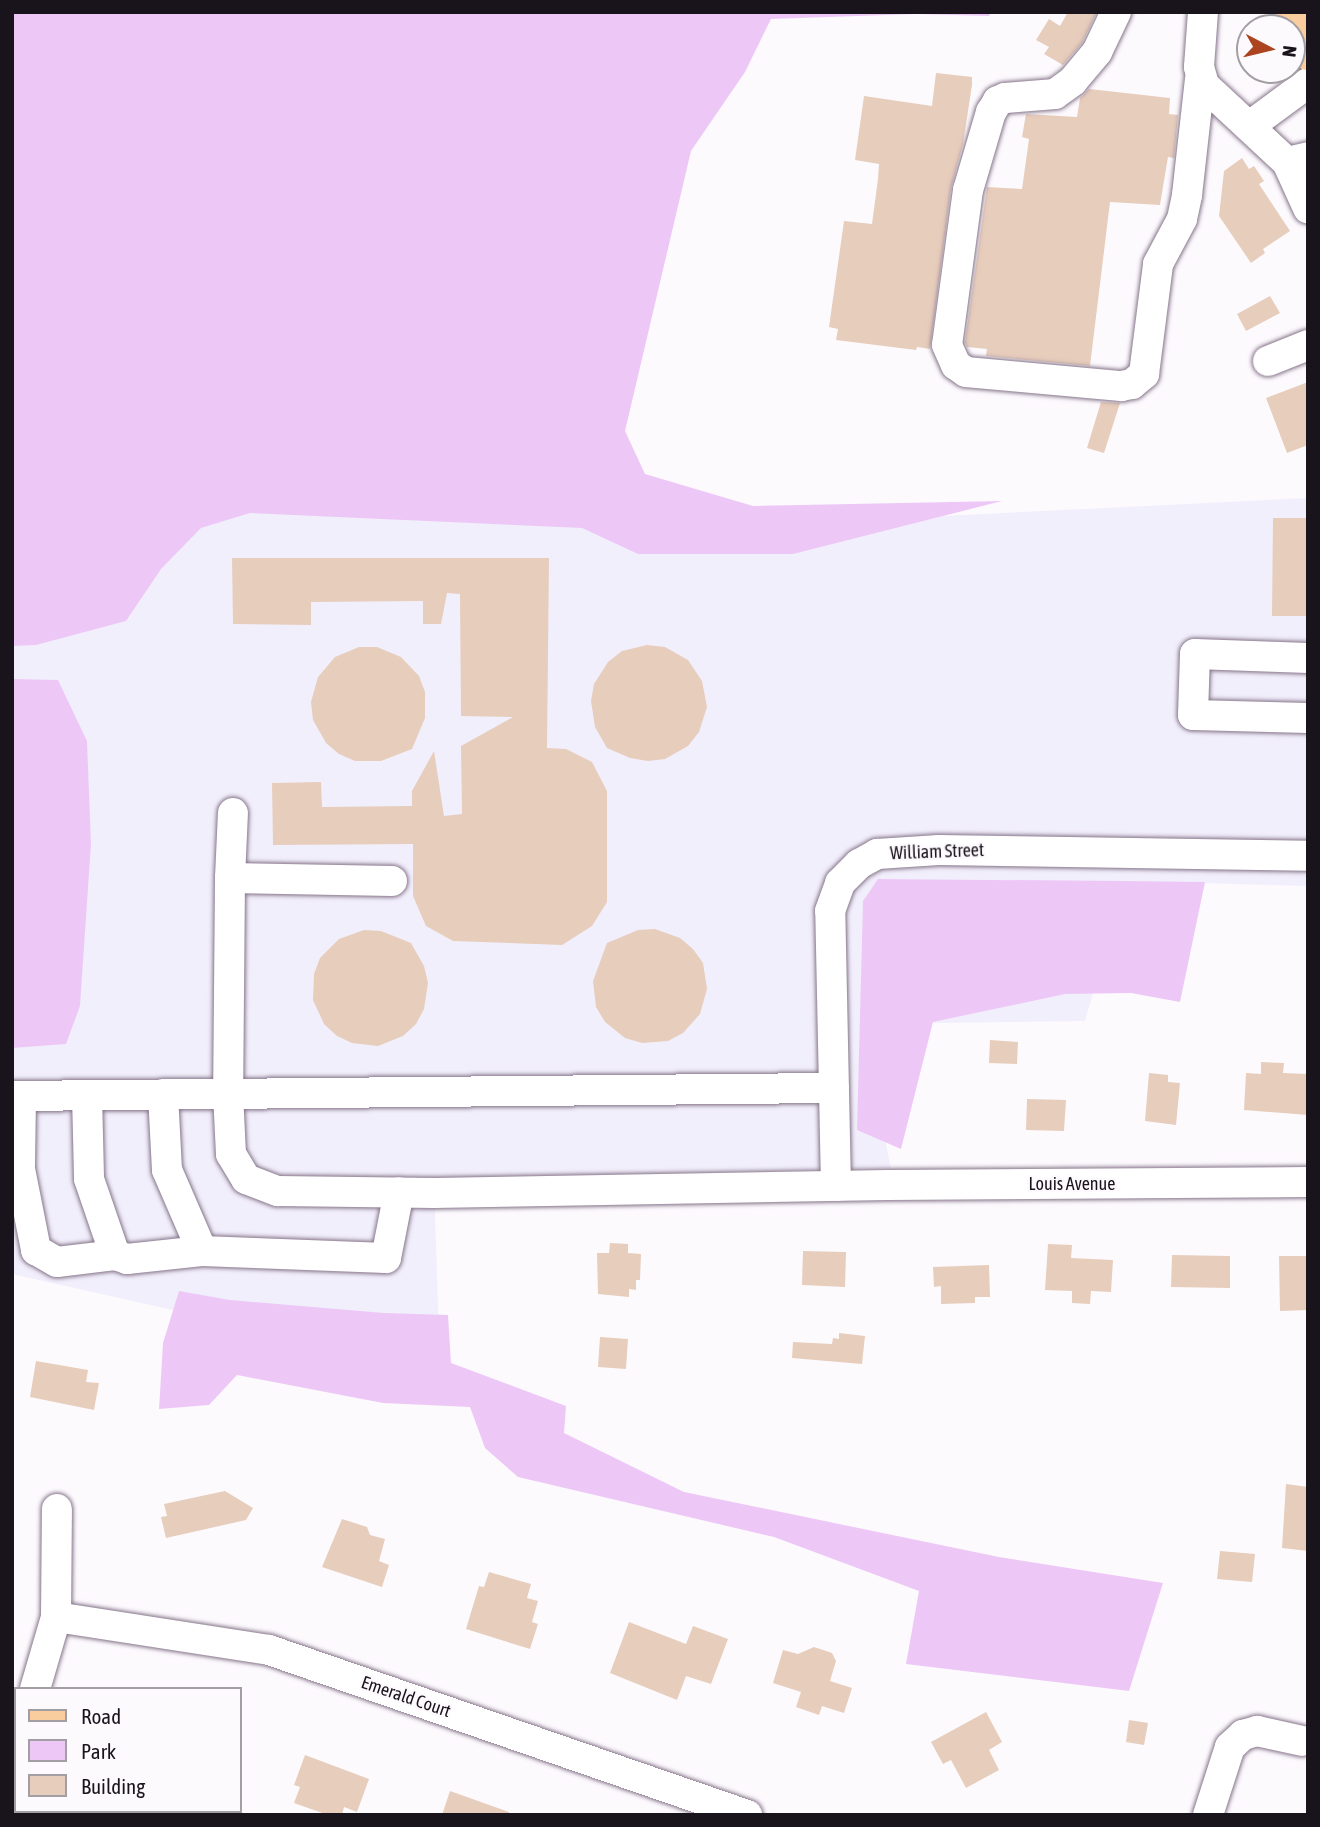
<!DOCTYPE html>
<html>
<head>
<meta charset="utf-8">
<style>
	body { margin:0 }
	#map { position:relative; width:1320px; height:1827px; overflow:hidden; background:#fdfafe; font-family:"Asap Condensed",sans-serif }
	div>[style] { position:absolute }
	.education>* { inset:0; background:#f2effc }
	.green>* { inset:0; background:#edc8f7 }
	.building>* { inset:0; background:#e7cdbc }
	.roads { filter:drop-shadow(0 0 2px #86758a) drop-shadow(0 0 2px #86758a) }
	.minor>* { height:30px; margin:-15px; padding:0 15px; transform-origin:15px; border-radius:15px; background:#fff }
	.major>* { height:37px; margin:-18.5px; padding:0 18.5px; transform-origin:18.5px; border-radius:18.5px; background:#facd9e }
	span { translate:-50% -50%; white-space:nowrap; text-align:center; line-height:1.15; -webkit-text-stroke:5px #fdfafe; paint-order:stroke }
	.street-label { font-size:18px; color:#19131b }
	.frame { position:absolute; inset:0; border:14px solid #19131b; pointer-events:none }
	.legend { position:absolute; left:14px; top:1687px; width:228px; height:126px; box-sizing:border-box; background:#fdfafe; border:2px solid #a29ea3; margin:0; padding:9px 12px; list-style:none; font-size:21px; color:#19131b }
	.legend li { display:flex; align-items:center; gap:14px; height:35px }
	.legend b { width:35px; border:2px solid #a29ea3 }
	.north { position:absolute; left:1236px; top:14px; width:70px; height:70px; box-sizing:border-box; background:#fdfafe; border:2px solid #a29ea3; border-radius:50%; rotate:97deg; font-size:19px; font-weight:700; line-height:28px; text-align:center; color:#19131b }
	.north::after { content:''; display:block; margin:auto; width:24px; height:32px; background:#ab441f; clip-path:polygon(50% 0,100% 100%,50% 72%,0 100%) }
</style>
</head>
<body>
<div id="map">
	<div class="education">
		<div style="clip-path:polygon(1308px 498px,1308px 886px,1125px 881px,1085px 1021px,860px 1024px,891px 1168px,434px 1179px,440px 1370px,12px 1274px,12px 500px,861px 520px)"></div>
	</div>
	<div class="green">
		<div style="clip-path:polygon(12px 12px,991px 12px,989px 16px,916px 14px,771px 19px,745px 72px,691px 151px,625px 431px,645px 474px,753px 506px,1002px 501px,793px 554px,638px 554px,582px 528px,250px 513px,201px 528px,161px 569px,126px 621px,36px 645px,12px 646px)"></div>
		<div style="clip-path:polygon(12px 679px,58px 680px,87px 741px,91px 844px,80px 1006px,66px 1044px,12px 1048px)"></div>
		<div style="clip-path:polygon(878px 879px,1125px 881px,1205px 882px,1180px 1002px,1131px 993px,1065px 994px,933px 1022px,901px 1149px,857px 1130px,863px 901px)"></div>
		<div style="clip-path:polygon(179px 1291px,230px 1300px,384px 1313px,448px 1315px,451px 1363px,566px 1406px,564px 1433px,684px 1492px,999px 1557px,1163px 1583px,1129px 1691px,906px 1664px,919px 1591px,774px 1537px,518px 1477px,485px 1448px,470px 1407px,383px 1403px,237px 1375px,209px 1405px,159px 1409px,163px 1343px)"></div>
	</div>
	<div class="building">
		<div style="clip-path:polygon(1068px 12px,1097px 12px,1082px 43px,1063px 65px,1044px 54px,1049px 47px,1036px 40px,1049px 19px,1060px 26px)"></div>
		<div style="clip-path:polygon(936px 73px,972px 77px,972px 85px,963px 144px,951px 188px,930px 349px,917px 347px,916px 350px,836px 340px,838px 329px,829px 327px,844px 221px,872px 224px,878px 179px,879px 164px,855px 160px,864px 96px,932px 106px)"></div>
		<div style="clip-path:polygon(1089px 89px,1170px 98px,1169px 114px,1178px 115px,1174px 158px,1168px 157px,1160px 205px,1110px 202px,1090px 366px,986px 356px,987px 349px,967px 347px,965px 342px,987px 187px,1022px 189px,1029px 139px,1022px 137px,1026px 114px,1077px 117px,1080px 98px)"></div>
		<div style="clip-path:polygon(1242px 158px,1249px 169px,1254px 166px,1264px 181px,1259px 184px,1290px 231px,1263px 249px,1265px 253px,1251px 263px,1219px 216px,1224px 171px)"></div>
		<div style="clip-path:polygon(1270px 296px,1280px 313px,1246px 331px,1237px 314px)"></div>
		<div style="clip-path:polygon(1308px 382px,1308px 445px,1287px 453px,1266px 398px)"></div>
		<div style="clip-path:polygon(1101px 402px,1120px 403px,1104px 453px,1087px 448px)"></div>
		<div style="clip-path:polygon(1273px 518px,1308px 518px,1308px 616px,1272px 616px)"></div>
		<div style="clip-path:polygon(232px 558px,549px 558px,547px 748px,566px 749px,592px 762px,607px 791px,607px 902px,592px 926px,562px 945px,453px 941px,426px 926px,413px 896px,413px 844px,273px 845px,272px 783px,321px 782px,322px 807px,412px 806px,412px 791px,434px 751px,444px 816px,462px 814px,461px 746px,513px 717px,461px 716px,460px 594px,447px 593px,441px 624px,423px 624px,423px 601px,311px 602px,311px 625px,233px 624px)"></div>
		<div style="clip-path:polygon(647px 645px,665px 647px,688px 660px,702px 681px,707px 707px,699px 732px,688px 746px,665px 759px,648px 761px,630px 758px,607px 748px,595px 727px,591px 701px,594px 684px,608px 662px,622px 651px)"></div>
		<div style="clip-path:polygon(359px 647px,377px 647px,401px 657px,419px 676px,425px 692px,425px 718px,412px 749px,381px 761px,355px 761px,339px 754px,326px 743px,313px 720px,311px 702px,318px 677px,335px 657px)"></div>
		<div style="clip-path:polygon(655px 929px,680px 938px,693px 949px,703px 963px,707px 989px,700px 1014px,683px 1033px,668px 1041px,642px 1043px,625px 1038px,605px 1022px,596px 1007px,593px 981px,607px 943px,638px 930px)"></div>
		<div style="clip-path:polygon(364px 930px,381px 931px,411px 943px,424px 966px,428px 983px,424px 1009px,416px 1024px,403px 1036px,378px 1046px,352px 1043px,337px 1036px,324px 1024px,313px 1000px,314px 974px,320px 958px,339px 939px)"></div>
		<div style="clip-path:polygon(990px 1040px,1018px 1042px,1017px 1064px,989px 1063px)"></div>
		<div style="clip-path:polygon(1261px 1062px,1284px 1063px,1283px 1073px,1308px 1074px,1308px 1115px,1244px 1110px,1246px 1073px,1261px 1074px)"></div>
		<div style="clip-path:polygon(1149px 1073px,1168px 1075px,1168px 1082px,1180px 1083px,1176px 1125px,1145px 1121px)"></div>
		<div style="clip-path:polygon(1027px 1099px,1066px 1100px,1064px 1131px,1026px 1130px)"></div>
		<div style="clip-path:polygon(610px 1243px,628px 1244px,628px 1253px,641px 1254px,640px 1280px,636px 1280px,636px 1290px,629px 1289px,629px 1297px,598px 1294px,597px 1253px,609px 1253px)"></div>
		<div style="clip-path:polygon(1048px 1244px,1072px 1245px,1071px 1258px,1113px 1260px,1111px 1292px,1091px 1291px,1090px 1304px,1072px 1303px,1072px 1291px,1045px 1290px)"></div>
		<div style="clip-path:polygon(803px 1251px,846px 1252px,845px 1287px,802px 1285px)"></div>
		<div style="clip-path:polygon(1172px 1255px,1230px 1256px,1230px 1288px,1171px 1287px)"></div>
		<div style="clip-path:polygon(1279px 1256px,1308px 1256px,1308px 1310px,1280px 1311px)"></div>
		<div style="clip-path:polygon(989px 1265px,990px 1297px,975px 1297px,975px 1303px,941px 1304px,941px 1286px,934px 1287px,933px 1267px)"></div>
		<div style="clip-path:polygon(839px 1333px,865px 1336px,862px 1364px,792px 1358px,793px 1342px,832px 1344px,833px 1338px,839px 1339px)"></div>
		<div style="clip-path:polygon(600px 1337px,628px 1339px,626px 1369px,598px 1367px)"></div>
		<div style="clip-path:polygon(36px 1361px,88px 1370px,86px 1382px,99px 1383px,94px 1410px,30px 1397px)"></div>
		<div style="clip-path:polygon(1286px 1484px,1308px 1487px,1308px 1551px,1282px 1548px)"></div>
		<div style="clip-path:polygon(225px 1491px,253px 1508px,246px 1520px,166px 1538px,161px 1517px,167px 1516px,164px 1504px)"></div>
		<div style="clip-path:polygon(342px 1519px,367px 1527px,370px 1535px,385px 1539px,379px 1561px,389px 1565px,382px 1587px,322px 1567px)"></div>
		<div style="clip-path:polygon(1220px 1551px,1255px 1554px,1252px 1582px,1217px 1579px)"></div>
		<div style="clip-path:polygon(489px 1572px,531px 1584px,527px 1598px,538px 1601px,532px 1622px,538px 1624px,530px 1649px,466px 1629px,479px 1586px,484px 1587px)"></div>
		<div style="clip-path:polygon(629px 1622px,686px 1644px,693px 1626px,728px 1639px,711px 1684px,686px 1676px,677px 1700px,610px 1673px)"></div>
		<div style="clip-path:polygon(814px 1647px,832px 1653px,836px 1661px,830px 1681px,852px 1688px,844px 1713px,822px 1706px,819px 1715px,796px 1707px,801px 1692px,773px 1683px,783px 1650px,798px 1654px)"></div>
		<div style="clip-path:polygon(986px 1712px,1002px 1742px,989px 1750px,999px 1770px,966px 1788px,951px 1760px,943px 1764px,931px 1742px)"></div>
		<div style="clip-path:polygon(1129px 1720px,1148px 1723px,1144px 1745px,1126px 1742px)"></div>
		<div style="clip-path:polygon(305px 1755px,369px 1779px,357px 1812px,344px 1807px,342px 1815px,328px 1815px,294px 1803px,300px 1787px,294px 1785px)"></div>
		<div style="clip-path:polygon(450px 1791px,509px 1812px,509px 1815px,442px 1815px)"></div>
	</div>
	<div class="roads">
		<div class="minor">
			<div style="left:1116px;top:12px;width:44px;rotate:115.4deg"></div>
			<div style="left:1097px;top:52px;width:38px;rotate:130deg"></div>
			<div style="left:1073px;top:81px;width:22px;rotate:144deg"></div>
			<div style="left:1055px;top:94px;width:50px;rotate:175.4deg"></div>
			<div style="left:1005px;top:98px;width:8px;rotate:157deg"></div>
			<div style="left:998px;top:101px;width:13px;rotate:122deg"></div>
			<div style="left:991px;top:112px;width:81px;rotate:106.4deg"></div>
			<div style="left:968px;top:190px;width:156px;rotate:97.7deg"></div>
			<div style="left:947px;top:345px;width:22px;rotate:66deg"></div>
			<div style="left:956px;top:365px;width:12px;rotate:35deg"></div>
			<div style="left:966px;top:372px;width:156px;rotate:5.2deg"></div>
			<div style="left:1121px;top:386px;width:11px;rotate:-10deg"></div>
			<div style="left:1132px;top:384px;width:16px;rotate:-40deg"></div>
			<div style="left:1144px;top:374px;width:111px;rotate:-82.7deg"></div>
			<div style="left:1158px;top:264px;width:51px;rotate:-61.9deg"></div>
			<div style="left:1182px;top:219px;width:25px;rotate:-78deg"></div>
			<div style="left:1187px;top:195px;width:117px;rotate:-83.6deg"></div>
			<div style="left:1203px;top:12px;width:55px;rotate:94.2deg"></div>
			<div style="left:1199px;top:67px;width:19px;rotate:74deg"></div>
			<div style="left:1204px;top:85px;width:113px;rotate:42.9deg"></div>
			<div style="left:1287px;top:162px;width:22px;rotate:-13deg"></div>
			<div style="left:1251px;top:125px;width:71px;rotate:-36.4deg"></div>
			<div style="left:1287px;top:162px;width:51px;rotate:65.5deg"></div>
			<div style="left:1268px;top:361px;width:43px;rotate:-21.8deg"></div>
			<div style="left:1308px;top:658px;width:113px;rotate:-178deg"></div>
			<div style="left:1195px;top:654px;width:61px;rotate:91.9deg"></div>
			<div style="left:1193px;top:715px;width:115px;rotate:1.5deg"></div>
			<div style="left:230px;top:878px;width:65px;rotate:-87.4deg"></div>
			<div style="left:392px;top:881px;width:162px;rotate:-178.9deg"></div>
			<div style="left:230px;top:878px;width:215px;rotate:90.5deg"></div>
			<div style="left:228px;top:1093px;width:61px;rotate:87.2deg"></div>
			<div style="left:231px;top:1154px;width:29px;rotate:59deg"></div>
			<div style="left:246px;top:1179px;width:34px;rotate:21deg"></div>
			<div style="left:278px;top:1191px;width:156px;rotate:0.7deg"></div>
			<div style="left:434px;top:1193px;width:454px;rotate:-1deg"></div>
			<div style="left:888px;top:1185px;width:420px;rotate:-0.4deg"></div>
			<div style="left:163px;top:1094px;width:76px;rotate:87deg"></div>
			<div style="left:167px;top:1170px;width:88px;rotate:66.6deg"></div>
			<div style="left:87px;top:1095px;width:84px;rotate:88.6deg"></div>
			<div style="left:89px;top:1179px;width:80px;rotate:71.1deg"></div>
			<div style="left:12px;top:1096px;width:822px;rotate:-0.56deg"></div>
			<div style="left:21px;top:1096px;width:73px;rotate:90.8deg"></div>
			<div style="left:20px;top:1169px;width:83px;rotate:78.8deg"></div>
			<div style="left:36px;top:1250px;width:24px;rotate:30deg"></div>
			<div style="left:57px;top:1262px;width:58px;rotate:-6.9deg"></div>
			<div style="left:115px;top:1255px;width:13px;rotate:18deg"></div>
			<div style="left:127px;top:1259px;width:75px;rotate:-6.1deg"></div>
			<div style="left:202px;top:1251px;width:184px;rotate:2.2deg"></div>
			<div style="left:386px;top:1258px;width:67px;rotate:-78.9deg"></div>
			<div style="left:836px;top:1186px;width:275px;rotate:-91.2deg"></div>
			<div style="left:830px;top:911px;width:30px;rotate:-70deg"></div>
			<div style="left:840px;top:883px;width:27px;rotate:-45deg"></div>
			<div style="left:859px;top:864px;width:21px;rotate:-29deg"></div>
			<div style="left:877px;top:854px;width:62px;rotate:-3.7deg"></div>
			<div style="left:939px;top:850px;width:369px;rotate:0.9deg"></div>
			<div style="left:56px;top:1617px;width:216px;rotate:8.8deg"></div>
			<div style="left:269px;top:1650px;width:506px;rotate:19.04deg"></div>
			<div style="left:35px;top:1689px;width:75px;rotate:-73.7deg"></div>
			<div style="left:56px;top:1617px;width:108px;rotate:-89.5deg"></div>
			<div style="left:12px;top:1765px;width:12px;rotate:-70deg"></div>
			<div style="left:1208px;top:1815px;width:71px;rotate:-72.1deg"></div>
			<div style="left:1230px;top:1747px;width:18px;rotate:-43deg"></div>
			<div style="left:1243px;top:1735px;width:15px;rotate:-16deg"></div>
			<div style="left:1257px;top:1731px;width:46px;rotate:12.5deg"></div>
		</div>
		<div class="major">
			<div style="left:1293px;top:12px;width:42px;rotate:69deg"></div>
		</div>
	</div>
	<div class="street-label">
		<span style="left:937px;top:852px;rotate:-2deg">William Street</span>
		<span style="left:1072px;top:1184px">Louis Avenue</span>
		<span style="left:406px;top:1697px;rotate:19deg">Emerald Court</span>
	</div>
	<div class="frame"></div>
	<ul class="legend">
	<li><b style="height:9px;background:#facd9e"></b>Road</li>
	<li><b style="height:19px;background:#edc8f7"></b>Park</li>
	<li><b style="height:19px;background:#e7cdbc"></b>Building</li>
	</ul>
	<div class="north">N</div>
</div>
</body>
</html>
